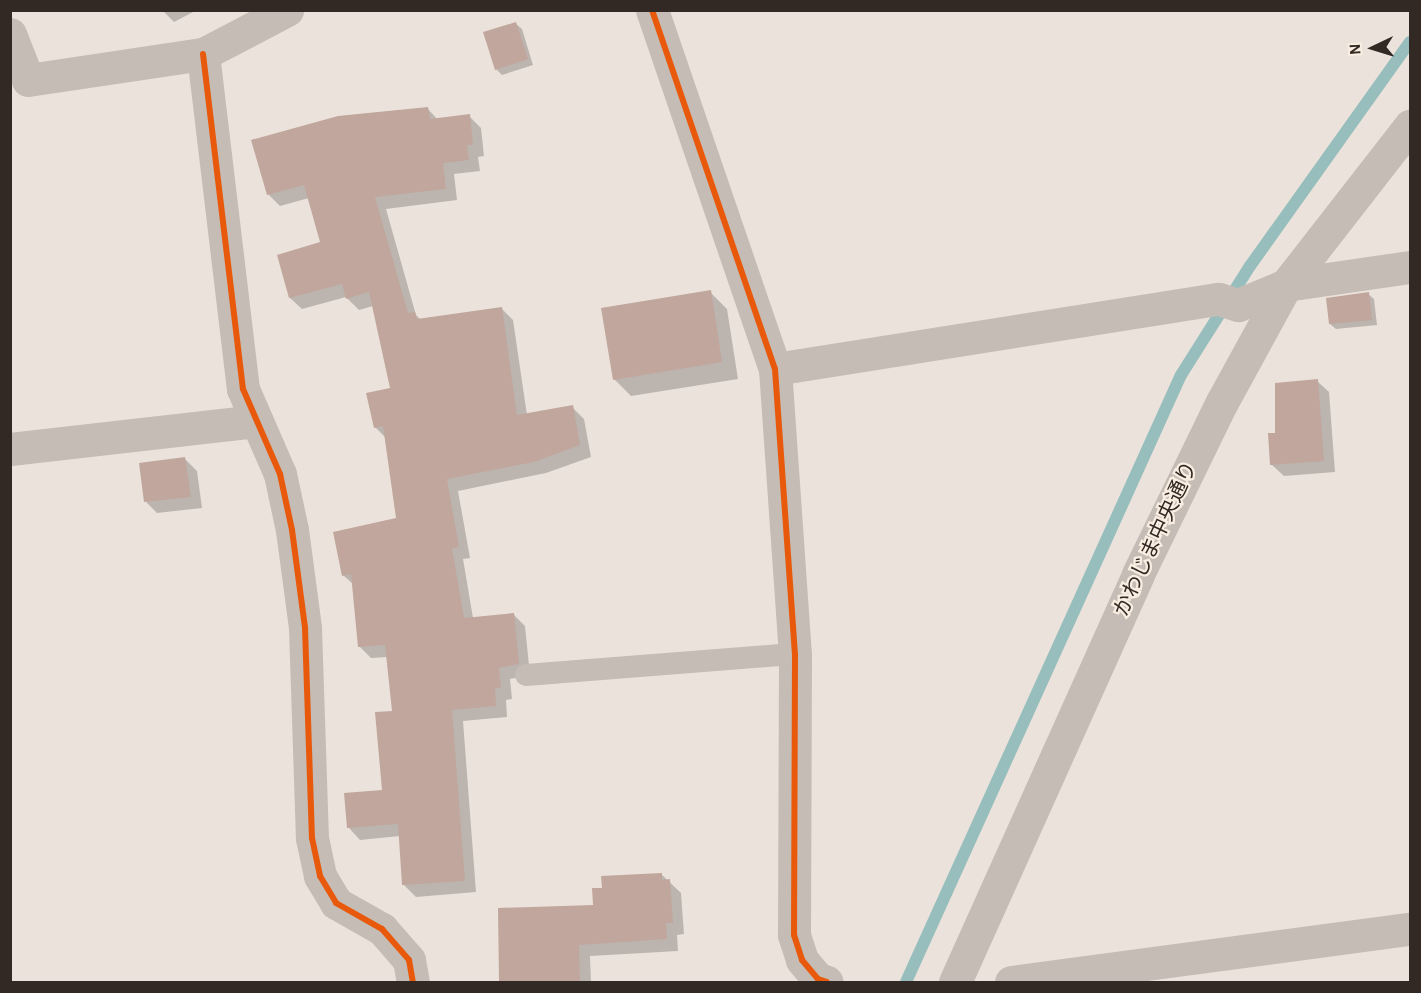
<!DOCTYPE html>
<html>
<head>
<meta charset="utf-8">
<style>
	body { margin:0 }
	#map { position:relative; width:1421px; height:993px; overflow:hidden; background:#ebe3db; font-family:"Alegreya Sans","Noto Sans JP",sans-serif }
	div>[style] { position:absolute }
	.shadow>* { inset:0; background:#0003 }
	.stream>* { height:12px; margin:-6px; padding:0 6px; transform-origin:6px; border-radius:6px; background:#97bebd }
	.building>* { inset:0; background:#c0a69c }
	.service>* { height:22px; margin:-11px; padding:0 11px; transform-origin:11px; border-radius:11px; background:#c4bcb5 }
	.minor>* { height:33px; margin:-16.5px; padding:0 16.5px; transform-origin:16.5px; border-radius:16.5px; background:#c4bcb5 }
	.tertiary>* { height:33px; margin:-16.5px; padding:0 16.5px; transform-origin:16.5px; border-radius:16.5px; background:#c4bcb5 }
	.cycleway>* { height:6px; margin:-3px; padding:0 3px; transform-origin:3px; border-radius:3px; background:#e8590c }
	span { translate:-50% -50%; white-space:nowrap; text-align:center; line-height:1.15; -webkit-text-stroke:4.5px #f9eee1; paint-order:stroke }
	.street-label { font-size:21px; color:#332924 }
	.frame { position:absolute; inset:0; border:12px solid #332924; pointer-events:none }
	.north { position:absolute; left:1343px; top:18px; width:60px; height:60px; -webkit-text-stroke:4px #f9eee1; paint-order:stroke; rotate:266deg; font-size:16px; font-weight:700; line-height:24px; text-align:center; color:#332924 }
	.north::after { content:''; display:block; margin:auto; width:21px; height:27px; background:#332924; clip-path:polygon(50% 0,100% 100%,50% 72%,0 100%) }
</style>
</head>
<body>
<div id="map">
	<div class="shadow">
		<div style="clip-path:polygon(162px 10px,197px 10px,174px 22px)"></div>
		<div style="clip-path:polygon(516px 24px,522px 29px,533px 65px,502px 75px,496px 69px)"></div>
		<div style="clip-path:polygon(428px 109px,438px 120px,469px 116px,481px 128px,484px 156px,478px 157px,480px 171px,454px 174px,457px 200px,386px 209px,416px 315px,421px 320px,501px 308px,513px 320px,527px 415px,572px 407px,584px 419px,591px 457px,546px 473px,458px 491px,470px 558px,463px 559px,473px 618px,514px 615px,525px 626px,530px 675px,510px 679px,512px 699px,506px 700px,507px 717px,463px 721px,476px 892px,416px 897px,404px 885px,400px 836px,360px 840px,349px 828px,384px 791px,393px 712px,388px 657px,371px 658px,359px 646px,354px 585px,343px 575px,398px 519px,386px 438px,375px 427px,392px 389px,373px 306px,359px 310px,346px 297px,302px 309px,290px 298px,279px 256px,322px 244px,309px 198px,280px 206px,268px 194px)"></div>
		<div style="clip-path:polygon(710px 292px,727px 309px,738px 379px,631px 396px,614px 379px)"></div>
		<div style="clip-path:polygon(1368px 294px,1374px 299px,1377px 325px,1336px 329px,1330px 324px)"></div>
		<div style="clip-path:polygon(1317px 381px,1329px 392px,1335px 472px,1284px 476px,1272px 465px,1276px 434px)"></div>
		<div style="clip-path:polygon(185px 459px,197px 471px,202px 508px,157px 513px,146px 502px)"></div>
		<div style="clip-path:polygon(661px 874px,681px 893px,684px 934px,677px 935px,678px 951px,590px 956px,591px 982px,501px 982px,500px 909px,594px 907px,604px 889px)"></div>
	</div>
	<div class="stream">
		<div style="left:906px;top:982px;width:666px;rotate:-65.63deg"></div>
		<div style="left:1181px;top:375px;width:129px;rotate:-57.7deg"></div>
		<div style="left:1250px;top:266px;width:275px;rotate:-54.5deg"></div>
	</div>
	<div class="building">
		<div style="clip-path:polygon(516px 22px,528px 59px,495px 70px,483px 32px)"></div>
		<div style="clip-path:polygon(428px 107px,430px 119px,470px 114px,473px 145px,467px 145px,469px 160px,443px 163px,446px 189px,375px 197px,408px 313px,415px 312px,417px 319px,502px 307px,517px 415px,573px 405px,580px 445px,534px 462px,447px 479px,459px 547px,452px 548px,464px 618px,514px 613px,519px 664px,499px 668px,501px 688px,495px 688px,496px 706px,452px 710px,465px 881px,402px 885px,398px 824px,347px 828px,344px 793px,382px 790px,375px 712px,392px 711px,385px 645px,358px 647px,351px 574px,342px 576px,333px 532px,396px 518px,383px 426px,374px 428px,366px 393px,390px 388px,369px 292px,346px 299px,342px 284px,289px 298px,277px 255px,320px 242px,304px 185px,267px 195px,251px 140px,338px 116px)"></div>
		<div style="clip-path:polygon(711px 290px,722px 362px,613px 380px,601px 308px)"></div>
		<div style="clip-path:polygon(1369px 292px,1372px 320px,1329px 324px,1326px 298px)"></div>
		<div style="clip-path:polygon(1318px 379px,1324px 461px,1270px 465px,1268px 433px,1275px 433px,1275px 383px)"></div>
		<div style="clip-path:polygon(185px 457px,191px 497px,144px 502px,139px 463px)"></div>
		<div style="clip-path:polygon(662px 873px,662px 880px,670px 879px,673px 923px,666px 923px,667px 939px,579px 945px,580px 982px,499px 982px,498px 908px,593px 905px,592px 888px,602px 888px,601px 876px)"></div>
	</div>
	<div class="service">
		<div style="left:526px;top:675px;width:270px;rotate:-4.5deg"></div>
	</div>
	<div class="minor">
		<div style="left:652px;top:10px;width:379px;rotate:71.1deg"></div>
		<div style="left:775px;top:369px;width:286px;rotate:86deg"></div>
		<div style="left:795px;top:654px;width:281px;rotate:90.2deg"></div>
		<div style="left:794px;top:935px;width:26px;rotate:72deg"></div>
		<div style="left:802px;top:960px;width:25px;rotate:50deg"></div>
		<div style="left:818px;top:979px;width:9px;rotate:18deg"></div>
		<div style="left:10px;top:34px;width:49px;rotate:68.6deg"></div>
		<div style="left:28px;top:80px;width:177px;rotate:-8.5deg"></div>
		<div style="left:203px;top:54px;width:95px;rotate:-27.6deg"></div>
		<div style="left:203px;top:54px;width:337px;rotate:83.2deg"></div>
		<div style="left:243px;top:389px;width:93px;rotate:66.5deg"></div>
		<div style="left:280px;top:474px;width:57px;rotate:77.9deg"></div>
		<div style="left:292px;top:530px;width:99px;rotate:82.4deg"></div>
		<div style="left:305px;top:628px;width:210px;rotate:88.1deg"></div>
		<div style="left:312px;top:838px;width:39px;rotate:78deg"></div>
		<div style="left:320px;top:876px;width:31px;rotate:59deg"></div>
		<div style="left:336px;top:903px;width:53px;rotate:29.5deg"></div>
		<div style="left:382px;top:929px;width:41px;rotate:48.9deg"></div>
		<div style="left:409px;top:960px;width:22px;rotate:80deg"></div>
		<div style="left:775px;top:369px;width:449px;rotate:-9deg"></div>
		<div style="left:1219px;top:299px;width:20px;rotate:18deg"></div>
		<div style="left:1238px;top:305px;width:52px;rotate:-22.6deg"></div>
		<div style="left:1286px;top:285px;width:125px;rotate:-8.3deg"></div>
		<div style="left:10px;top:449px;width:248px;rotate:-6.5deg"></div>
		<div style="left:1011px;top:982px;width:403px;rotate:-7.6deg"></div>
	</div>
	<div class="tertiary">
		<div style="left:955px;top:982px;width:447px;rotate:-65.8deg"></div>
		<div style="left:1138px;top:574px;width:191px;rotate:-64deg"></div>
		<div style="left:1222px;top:402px;width:133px;rotate:-61.3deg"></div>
		<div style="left:1286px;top:285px;width:202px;rotate:-52.1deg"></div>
	</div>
	<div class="cycleway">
		<div style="left:652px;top:10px;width:379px;rotate:71.1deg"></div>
		<div style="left:775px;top:369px;width:286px;rotate:86deg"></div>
		<div style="left:795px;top:654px;width:281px;rotate:90.2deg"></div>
		<div style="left:794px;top:935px;width:26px;rotate:72deg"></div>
		<div style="left:802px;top:960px;width:25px;rotate:50deg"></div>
		<div style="left:818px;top:979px;width:9px;rotate:18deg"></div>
		<div style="left:203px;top:54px;width:337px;rotate:83.2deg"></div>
		<div style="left:243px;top:389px;width:93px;rotate:66.5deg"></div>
		<div style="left:280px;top:474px;width:57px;rotate:77.9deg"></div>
		<div style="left:292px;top:530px;width:99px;rotate:82.4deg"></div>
		<div style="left:305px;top:628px;width:210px;rotate:88.1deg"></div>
		<div style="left:312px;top:838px;width:39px;rotate:78deg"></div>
		<div style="left:320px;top:876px;width:31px;rotate:59deg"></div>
		<div style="left:336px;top:903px;width:53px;rotate:29.5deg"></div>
		<div style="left:382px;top:929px;width:41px;rotate:48.9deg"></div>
		<div style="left:409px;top:960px;width:22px;rotate:80deg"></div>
	</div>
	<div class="street-label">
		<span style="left:1156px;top:539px;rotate:-65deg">かわじま中央通り</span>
	</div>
	<div class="frame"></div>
	<div class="north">N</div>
</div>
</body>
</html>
